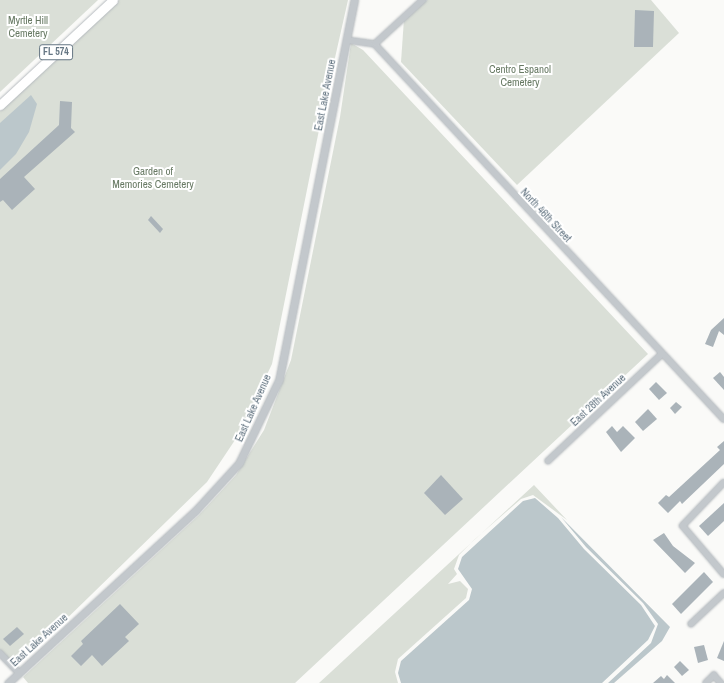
<!DOCTYPE html>
<html>
<head>
<meta charset="utf-8">
<style>
	body { margin:0 }
	#map { position:relative; width:724px; height:683px; overflow:hidden; background:#fafaf8; font-family:"Archivo Narrow",sans-serif }
	div>[style] { position:absolute }
	.green>* { inset:0; background:#dadfd7 }
	.water>* { inset:0; background:#bbc7cb }
	.building>* { inset:0; background:#aab3b9 }
	.roads { filter:drop-shadow(0 0 1px #b5babe) drop-shadow(0 0 1px #b5babe) }
	.minor>* { height:5.5px; margin:-2.75px; padding:0 2.75px; transform-origin:2.75px; border-radius:2.75px; background:#c3c8cc }
	.tertiary>* { height:7px; margin:-3.5px; padding:0 3.5px; transform-origin:3.5px; border-radius:3.5px; background:#c3c8cc }
	.primary>* { height:9px; margin:-4.5px; padding:0 4.5px; transform-origin:4.5px; border-radius:4.5px; background:#fff }
	span { translate:-50% -50%; white-space:nowrap; text-align:center; line-height:1.15; -webkit-text-stroke:4px #fff; paint-order:stroke }
	.shield-label span { padding:1px 3px; background:#fff; border:1px solid; border-radius:3px; -webkit-text-stroke-width:0 }
	.shield-label { font-size:10px; color:#657683; font-weight:700 }
	.park-label { font-size:11px; color:#687a64 }
	.street-label { font-size:11px; color:#657683 }
</style>
</head>
<body>
<div id="map">
	<div class="green">
		<div style="clip-path:polygon(0 0,98px 0,0 92px)"></div>
		<div style="clip-path:polygon(119px 0,348px 0,321px 120px,272px 364px,237px 437px,207px 482px,15px 669px,0 653px,0 111px)"></div>
		<div style="clip-path:polygon(427px 0,651px 0,679px 33px,517px 185px,401px 62px,404px 19px)"></div>
		<div style="clip-path:polygon(351px 43px,363px 50px,648px 354px,295px 683px,28px 683px,23px 677px,199px 515px,236px 475px,264px 430px,291px 360px,340px 117px)"></div>
		<div style="clip-path:polygon(534px 485px,567px 520px,533px 495px,521px 499px,475px 539px,459px 555px,454px 569px,457px 574px,448px 584px,460px 581px,468px 589px,466px 598px,398px 659px,395px 672px,398px 683px,319px 683px)"></div>
	</div>
	<div class="water">
		<div style="clip-path:polygon(31px 95px,37px 104px,29px 132px,16px 154px,0 170px,0 123px)"></div>
		<div style="clip-path:polygon(535px 498px,558px 518px,584px 549px,641px 605px,655px 626px,648px 640px,602px 683px,401px 683px,398px 673px,401px 661px,469px 600px,472px 589px,458px 569px,462px 557px,523px 501px)"></div>
		<div style="clip-path:polygon(561px 517px,670px 627px,662px 641px,614px 683px,608px 683px,651px 643px,658px 624px,643px 603px,586px 547px)"></div>
	</div>
	<div class="building">
		<div style="clip-path:polygon(635px 10px,654px 11px,653px 47px,634px 47px)"></div>
		<div style="clip-path:polygon(60px 101px,72px 102px,71px 128px,75px 132px,24px 177px,35px 189px,12px 210px,3px 200px,0 202px,0 179px,59px 125px)"></div>
		<div style="clip-path:polygon(151px 216px,163px 229px,160px 233px,148px 220px)"></div>
		<div style="clip-path:polygon(724px 318px,724px 335px,719px 331px,713px 347px,705px 344px,711px 330px)"></div>
		<div style="clip-path:polygon(720px 372px,724px 377px,724px 390px,713px 378px)"></div>
		<div style="clip-path:polygon(656px 382px,667px 393px,659px 400px,649px 389px)"></div>
		<div style="clip-path:polygon(676px 402px,682px 407px,675px 414px,670px 408px)"></div>
		<div style="clip-path:polygon(648px 409px,657px 419px,643px 431px,635px 422px)"></div>
		<div style="clip-path:polygon(612px 426px,617px 432px,623px 426px,635px 438px,621px 452px,606px 432px)"></div>
		<div style="clip-path:polygon(724px 441px,724px 464px,682px 504px,680px 501px,668px 513px,658px 503px,666px 495px,669px 497px,720px 450px,717px 447px)"></div>
		<div style="clip-path:polygon(441px 475px,463px 499px,445px 515px,424px 493px)"></div>
		<div style="clip-path:polygon(724px 503px,724px 521px,708px 536px,699px 526px)"></div>
		<div style="clip-path:polygon(664px 533px,673px 546px,695px 563px,685px 573px,653px 540px)"></div>
		<div style="clip-path:polygon(704px 572px,713px 582px,681px 614px,672px 604px)"></div>
		<div style="clip-path:polygon(120px 604px,139px 624px,125px 637px,129px 641px,102px 666px,92px 655px,81px 666px,71px 656px,83px 644px,81px 641px)"></div>
		<div style="clip-path:polygon(17px 627px,24px 634px,10px 646px,3px 639px)"></div>
		<div style="clip-path:polygon(724px 641px,724px 661px,717px 658px)"></div>
		<div style="clip-path:polygon(704px 645px,708px 660px,698px 663px,694px 647px)"></div>
		<div style="clip-path:polygon(680px 661px,689px 670px,682px 676px,674px 667px)"></div>
		<div style="clip-path:polygon(667px 675px,675px 683px,653px 683px,661px 676px,664px 679px)"></div>
	</div>
	<div class="roads">
		<div class="minor">
			<div style="left:347px;top:40px;width:28px;rotate:8deg"></div>
			<div style="left:375px;top:44px;width:512px;rotate:47.06deg"></div>
			<div style="left:375px;top:44px;width:65px;rotate:-42.5deg"></div>
			<div style="left:548px;top:461px;width:156px;rotate:-43.2deg"></div>
			<div style="left:724px;top:483px;width:59px;rotate:133.6deg"></div>
			<div style="left:683px;top:526px;width:63px;rotate:49.5deg"></div>
			<div style="left:691px;top:624px;width:45px;rotate:-43.2deg"></div>
			<div style="left:0;top:653px;width:28px;rotate:46deg"></div>
			<div style="left:706px;top:683px;width:11px;rotate:-45deg"></div>
			<div style="left:714px;top:675px;width:11px;rotate:49deg"></div>
		</div>
		<div class="tertiary">
			<div style="left:8px;top:683px;width:255px;rotate:-42.6deg"></div>
			<div style="left:196px;top:510px;width:64px;rotate:-47.5deg"></div>
			<div style="left:239px;top:463px;width:92px;rotate:-64.3deg"></div>
			<div style="left:279px;top:380px;width:387px;rotate:-78.8deg"></div>
		</div>
		<div class="primary">
			<div style="left:0;top:105px;width:154px;rotate:-42.9deg"></div>
		</div>
	</div>
	<div class="shield-label">
		<span style="left:56px;top:52px">FL 574</span>
	</div>
	<div class="park-label">
		<span style="left:28px;top:27px">Myrtle Hill<br>Cemetery</span>
		<span style="left:520px;top:76px">Centro Espanol<br>Cemetery</span>
		<span style="left:153px;top:178px">Garden of<br>Memories Cemetery</span>
	</div>
	<div class="street-label">
		<span style="left:325px;top:95px;rotate:-79deg">East Lake Avenue</span>
		<span style="left:546px;top:215px;rotate:47deg">North 46th Street</span>
		<span style="left:598px;top:400px;rotate:-43deg">East 28th Avenue</span>
		<span style="left:253px;top:408px;rotate:-66deg">East Lake Avenue</span>
		<span style="left:39px;top:640px;rotate:-42deg">East Lake Avenue</span>
	</div>
</div>
</body>
</html>
